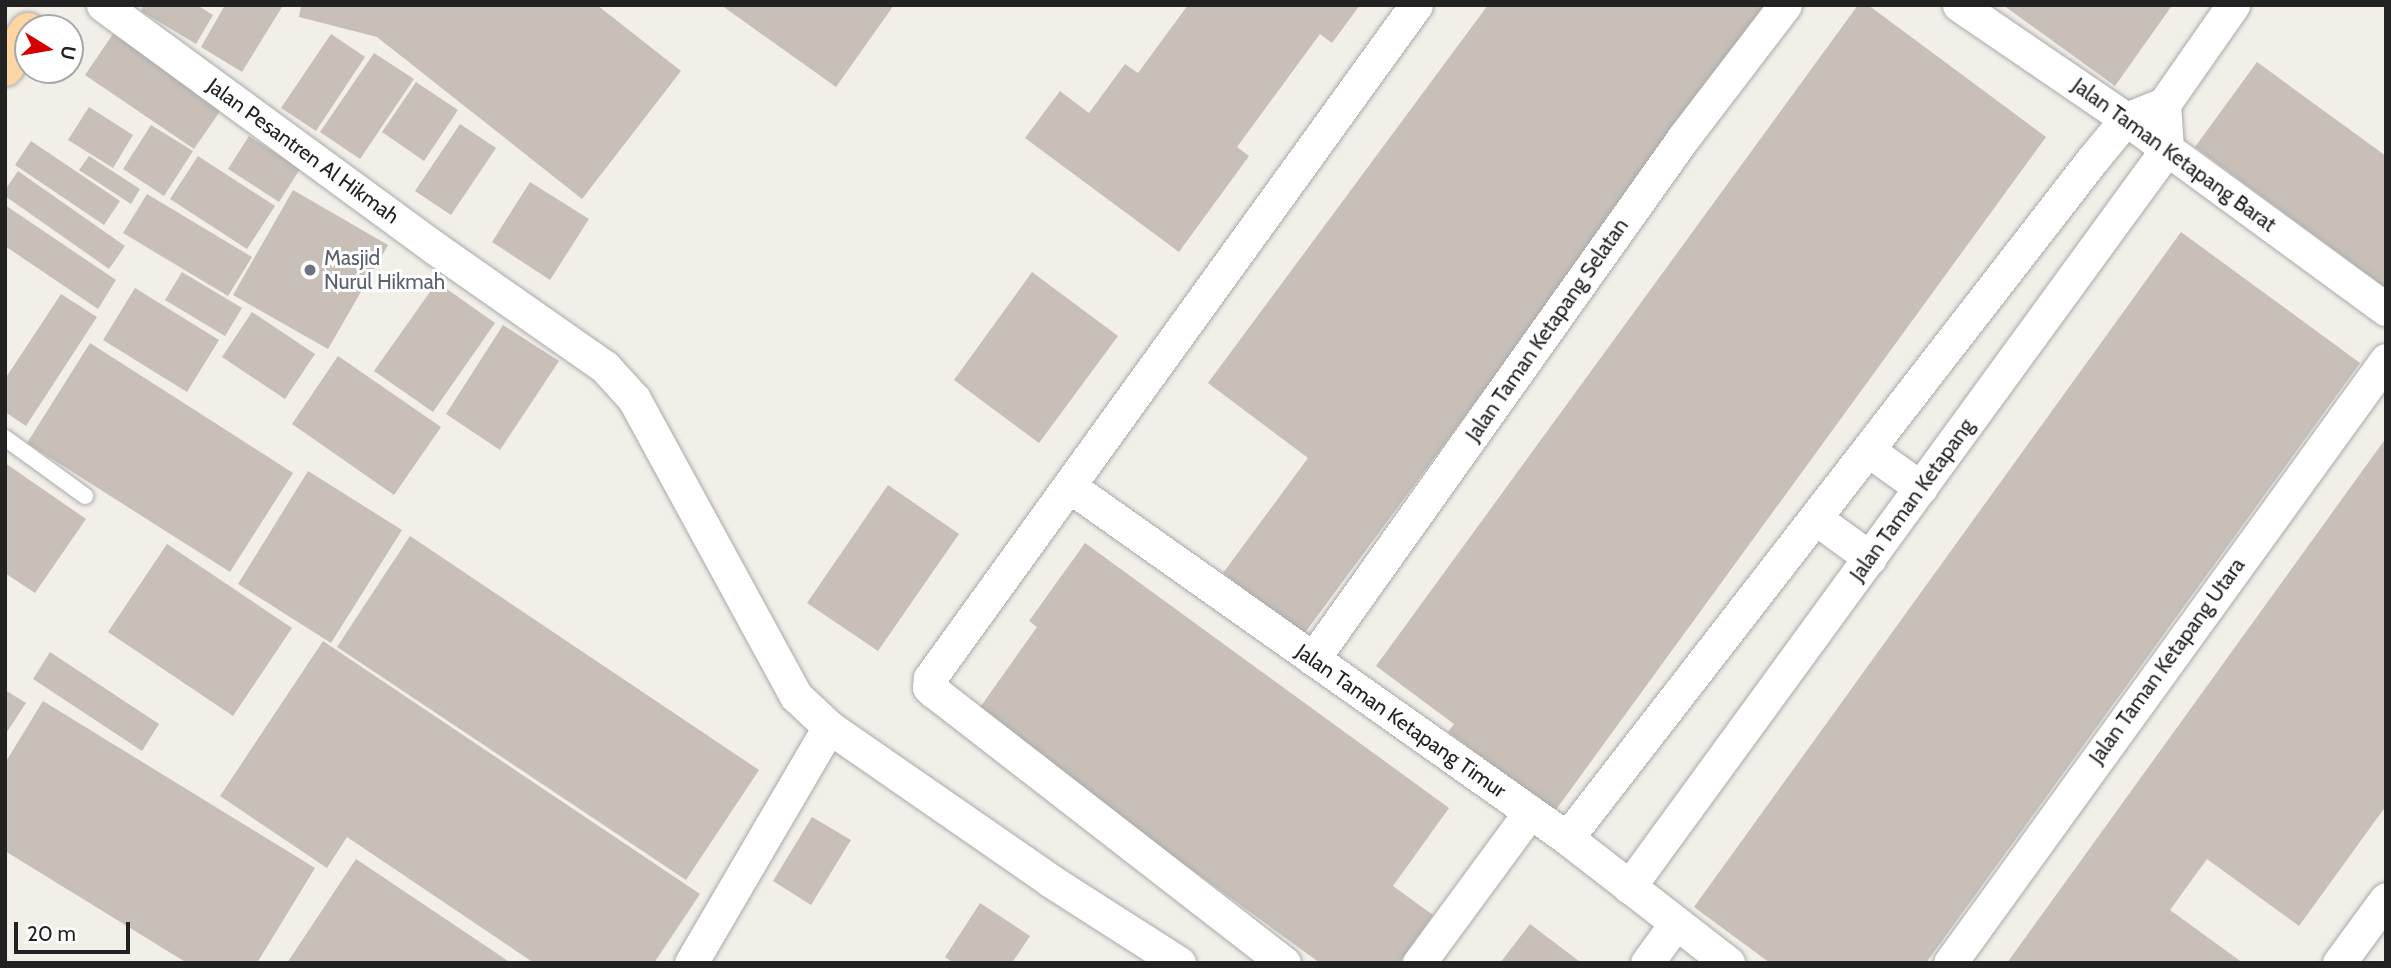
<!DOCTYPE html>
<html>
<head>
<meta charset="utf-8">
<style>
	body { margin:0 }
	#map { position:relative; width:2391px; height:968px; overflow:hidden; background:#f2efe9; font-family:Cabin,sans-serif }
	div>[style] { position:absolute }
	.building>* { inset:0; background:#c7bfb8 }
	.roads { filter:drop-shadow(0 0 2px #a9a9a9) drop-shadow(0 0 2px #a9a9a9) }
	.lane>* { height:16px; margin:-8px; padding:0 8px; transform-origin:8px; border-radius:8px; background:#fff }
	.street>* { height:33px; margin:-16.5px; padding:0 16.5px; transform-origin:16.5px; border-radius:16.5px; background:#fff }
	.primary>* { height:38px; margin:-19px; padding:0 19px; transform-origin:19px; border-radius:19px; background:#fcd6a4 }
	.dots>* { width:19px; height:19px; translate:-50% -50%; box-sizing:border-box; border:4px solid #fff; border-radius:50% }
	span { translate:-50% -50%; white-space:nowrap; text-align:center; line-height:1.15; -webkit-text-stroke:6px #fff; paint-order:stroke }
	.street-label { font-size:21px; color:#222 }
	.worship-label { font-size:21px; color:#5b616d }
	.left { translate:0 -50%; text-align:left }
	.frame { position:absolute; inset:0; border:7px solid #222; pointer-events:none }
	.north { position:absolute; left:14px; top:14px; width:70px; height:70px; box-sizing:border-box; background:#fff; border:2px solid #a7a7a7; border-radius:50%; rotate:101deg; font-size:19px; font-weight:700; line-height:28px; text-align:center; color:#222 }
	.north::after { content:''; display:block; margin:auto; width:24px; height:32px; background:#d40000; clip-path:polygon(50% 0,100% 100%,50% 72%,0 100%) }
	.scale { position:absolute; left:14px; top:922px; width:116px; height:32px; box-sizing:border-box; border:4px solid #222; border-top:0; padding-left:9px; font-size:21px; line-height:24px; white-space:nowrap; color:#222; -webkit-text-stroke:5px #fff; paint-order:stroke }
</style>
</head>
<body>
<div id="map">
	<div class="building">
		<div style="clip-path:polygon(144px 5px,197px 5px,213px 15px,196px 44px,141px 11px)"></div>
		<div style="clip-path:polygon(225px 5px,282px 7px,242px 72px,201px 47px)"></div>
		<div style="clip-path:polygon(301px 5px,597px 5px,681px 71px,582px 199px,377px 37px,299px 17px)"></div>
		<div style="clip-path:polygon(721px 5px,894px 5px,836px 87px)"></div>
		<div style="clip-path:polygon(1188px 5px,1360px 5px,1332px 43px,1320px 34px,1237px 147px,1249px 156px,1179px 252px,1025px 138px,1060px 91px,1089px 113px,1125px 64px,1138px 73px)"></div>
		<div style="clip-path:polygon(1488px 5px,1769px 5px,1304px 634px,1223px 573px,1308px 458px,1208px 383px)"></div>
		<div style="clip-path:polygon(1858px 5px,1868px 5px,2046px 137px,1555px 811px,1448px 732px,1454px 724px,1376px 666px)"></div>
		<div style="clip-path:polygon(2003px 5px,2169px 5px,2171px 7px,2115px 86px)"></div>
		<div style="clip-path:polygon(113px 34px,223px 107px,194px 149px,85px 75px)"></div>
		<div style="clip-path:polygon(331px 34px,365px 57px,316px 131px,281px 108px)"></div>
		<div style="clip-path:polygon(374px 53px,414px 79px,360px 159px,320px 132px)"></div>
		<div style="clip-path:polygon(2257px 62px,2386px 156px,2386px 288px,2195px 147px)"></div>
		<div style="clip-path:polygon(416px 82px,458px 110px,424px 161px,382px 132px)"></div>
		<div style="clip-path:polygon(89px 107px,133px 135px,113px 168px,68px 140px)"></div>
		<div style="clip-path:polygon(460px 124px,496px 148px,451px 215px,415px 191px)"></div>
		<div style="clip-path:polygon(151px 125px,193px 151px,164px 196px,123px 169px)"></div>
		<div style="clip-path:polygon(249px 136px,300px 169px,279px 202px,228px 169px)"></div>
		<div style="clip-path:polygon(31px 141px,120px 201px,104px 225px,15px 165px)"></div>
		<div style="clip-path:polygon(89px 156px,140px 189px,131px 204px,79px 170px)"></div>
		<div style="clip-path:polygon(198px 156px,275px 206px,247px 249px,170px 199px)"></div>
		<div style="clip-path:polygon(18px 171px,125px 246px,109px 269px,5px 196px,5px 190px)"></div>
		<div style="clip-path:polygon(530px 182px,589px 219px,550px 280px,492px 242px)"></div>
		<div style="clip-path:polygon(293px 190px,388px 245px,328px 349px,233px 295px)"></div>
		<div style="clip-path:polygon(147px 194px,252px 257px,228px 296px,123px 233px)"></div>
		<div style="clip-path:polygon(5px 205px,116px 280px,98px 309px,5px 246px)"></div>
		<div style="clip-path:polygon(2181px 232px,2360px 363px,1926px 963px,1770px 963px,1694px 907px)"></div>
		<div style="clip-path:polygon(182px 272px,242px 308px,225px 336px,165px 300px)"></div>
		<div style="clip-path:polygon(1032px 272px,1118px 336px,1039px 443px,954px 380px)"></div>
		<div style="clip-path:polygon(437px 282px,495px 323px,433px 412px,374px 371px)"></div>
		<div style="clip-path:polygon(135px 288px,219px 340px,187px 392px,103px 340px)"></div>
		<div style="clip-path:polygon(61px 294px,97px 317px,26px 426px,5px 412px,5px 379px)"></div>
		<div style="clip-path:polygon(252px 312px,315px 354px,285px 399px,222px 357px)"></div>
		<div style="clip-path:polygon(503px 325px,559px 361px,500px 450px,446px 414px)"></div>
		<div style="clip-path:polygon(90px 343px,293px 473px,230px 572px,27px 443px)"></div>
		<div style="clip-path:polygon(338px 356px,441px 427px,394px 495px,292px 424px)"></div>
		<div style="clip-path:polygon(2386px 438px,2386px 806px,2383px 810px,2299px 926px,2207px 859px,2170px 910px,2243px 963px,2007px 963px)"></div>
		<div style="clip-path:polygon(5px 463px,86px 519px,35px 593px,5px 573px)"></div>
		<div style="clip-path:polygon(308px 471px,402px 530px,331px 643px,238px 584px)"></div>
		<div style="clip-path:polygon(888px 485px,959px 534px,878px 651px,807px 603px)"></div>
		<div style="clip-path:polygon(410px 536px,759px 770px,686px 880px,337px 647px)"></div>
		<div style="clip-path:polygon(1085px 543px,1449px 808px,1393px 886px,1433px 915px,1399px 963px,1320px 963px,976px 713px,1037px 627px,1029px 621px)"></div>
		<div style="clip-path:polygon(167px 544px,292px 628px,233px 716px,108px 632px)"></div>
		<div style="clip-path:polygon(323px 641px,700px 894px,654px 963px,534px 963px,347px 837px,327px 868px,220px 796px)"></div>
		<div style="clip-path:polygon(50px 652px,159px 724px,142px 751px,33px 679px)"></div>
		<div style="clip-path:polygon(5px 690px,26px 703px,5px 735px)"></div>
		<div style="clip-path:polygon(43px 701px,315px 868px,257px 963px,187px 963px,5px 851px,5px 763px)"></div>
		<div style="clip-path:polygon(812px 817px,851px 840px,811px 905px,773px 881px)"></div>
		<div style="clip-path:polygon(356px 859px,511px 963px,287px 963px)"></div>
		<div style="clip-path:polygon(980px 903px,1030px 936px,1012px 963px,954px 963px,945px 957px)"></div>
		<div style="clip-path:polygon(1530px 924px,1579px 961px,1577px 963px,1500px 963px)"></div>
	</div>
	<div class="roads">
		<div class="lane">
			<div style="left:5px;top:438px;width:99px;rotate:35.9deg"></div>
		</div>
		<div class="street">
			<div style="left:103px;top:5px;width:411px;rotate:36.2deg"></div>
			<div style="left:435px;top:248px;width:208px;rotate:35deg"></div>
			<div style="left:605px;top:367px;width:43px;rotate:47.8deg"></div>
			<div style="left:634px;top:399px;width:338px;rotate:61.4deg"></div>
			<div style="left:796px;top:696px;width:45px;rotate:43.2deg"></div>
			<div style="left:829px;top:727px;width:270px;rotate:34.7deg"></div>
			<div style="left:1051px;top:881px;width:152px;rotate:32.6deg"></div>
			<div style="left:1959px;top:5px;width:202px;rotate:34.3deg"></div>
			<div style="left:2126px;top:119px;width:322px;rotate:36.2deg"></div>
			<div style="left:1868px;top:450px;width:65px;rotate:35.6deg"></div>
			<div style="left:1069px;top:486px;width:610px;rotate:35.25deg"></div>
			<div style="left:1567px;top:838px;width:204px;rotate:37.8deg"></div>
			<div style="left:1815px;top:518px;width:68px;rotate:36deg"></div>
			<div style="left:1313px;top:659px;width:640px;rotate:-54.6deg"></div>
			<div style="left:1684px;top:137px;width:166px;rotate:-52.6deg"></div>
			<div style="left:1567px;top:838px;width:859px;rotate:-52.24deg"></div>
			<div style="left:2093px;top:159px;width:52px;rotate:-50.5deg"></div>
			<div style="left:2126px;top:119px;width:41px;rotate:-21.5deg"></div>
			<div style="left:2164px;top:104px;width:121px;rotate:-55.1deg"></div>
			<div style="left:1629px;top:887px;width:913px;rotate:-53.91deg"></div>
			<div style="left:2167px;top:149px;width:45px;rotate:-93.8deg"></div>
			<div style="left:691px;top:963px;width:273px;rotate:-59.7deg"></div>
			<div style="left:1284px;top:963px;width:443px;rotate:-142.2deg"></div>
			<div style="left:934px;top:692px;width:7px;rotate:-135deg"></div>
			<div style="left:929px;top:687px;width:9px;rotate:-84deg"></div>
			<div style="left:930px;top:678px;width:830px;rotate:-54.17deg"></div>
			<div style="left:1419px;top:963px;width:187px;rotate:-53.7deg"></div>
			<div style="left:1647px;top:963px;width:49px;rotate:-54.1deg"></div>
			<div style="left:1950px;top:963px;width:744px;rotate:-54.13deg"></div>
			<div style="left:2339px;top:963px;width:79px;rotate:-53.7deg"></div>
		</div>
		<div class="primary">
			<div style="left:5px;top:67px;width:42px;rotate:-56.7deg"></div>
		</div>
	</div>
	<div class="dots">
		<div style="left:310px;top:270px;background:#6b7280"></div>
	</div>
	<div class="street-label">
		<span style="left:303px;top:151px;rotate:36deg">Jalan Pesantren Al Hikmah</span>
		<span style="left:2174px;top:155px;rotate:36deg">Jalan Taman Ketapang Barat</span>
		<span style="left:1547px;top:330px;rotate:-55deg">Jalan Taman Ketapang Selatan</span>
		<span style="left:1912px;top:500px;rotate:-54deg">Jalan Taman Ketapang</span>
		<span style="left:2167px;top:661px;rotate:-54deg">Jalan Taman Ketapang Utara</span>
		<span style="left:1401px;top:721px;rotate:35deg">Jalan Taman Ketapang Timur</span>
	</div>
	<div class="worship-label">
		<span class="left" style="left:324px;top:270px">Masjid<br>Nurul Hikmah</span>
	</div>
	<div class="frame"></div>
	<div class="north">U</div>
	<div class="scale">20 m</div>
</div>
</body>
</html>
